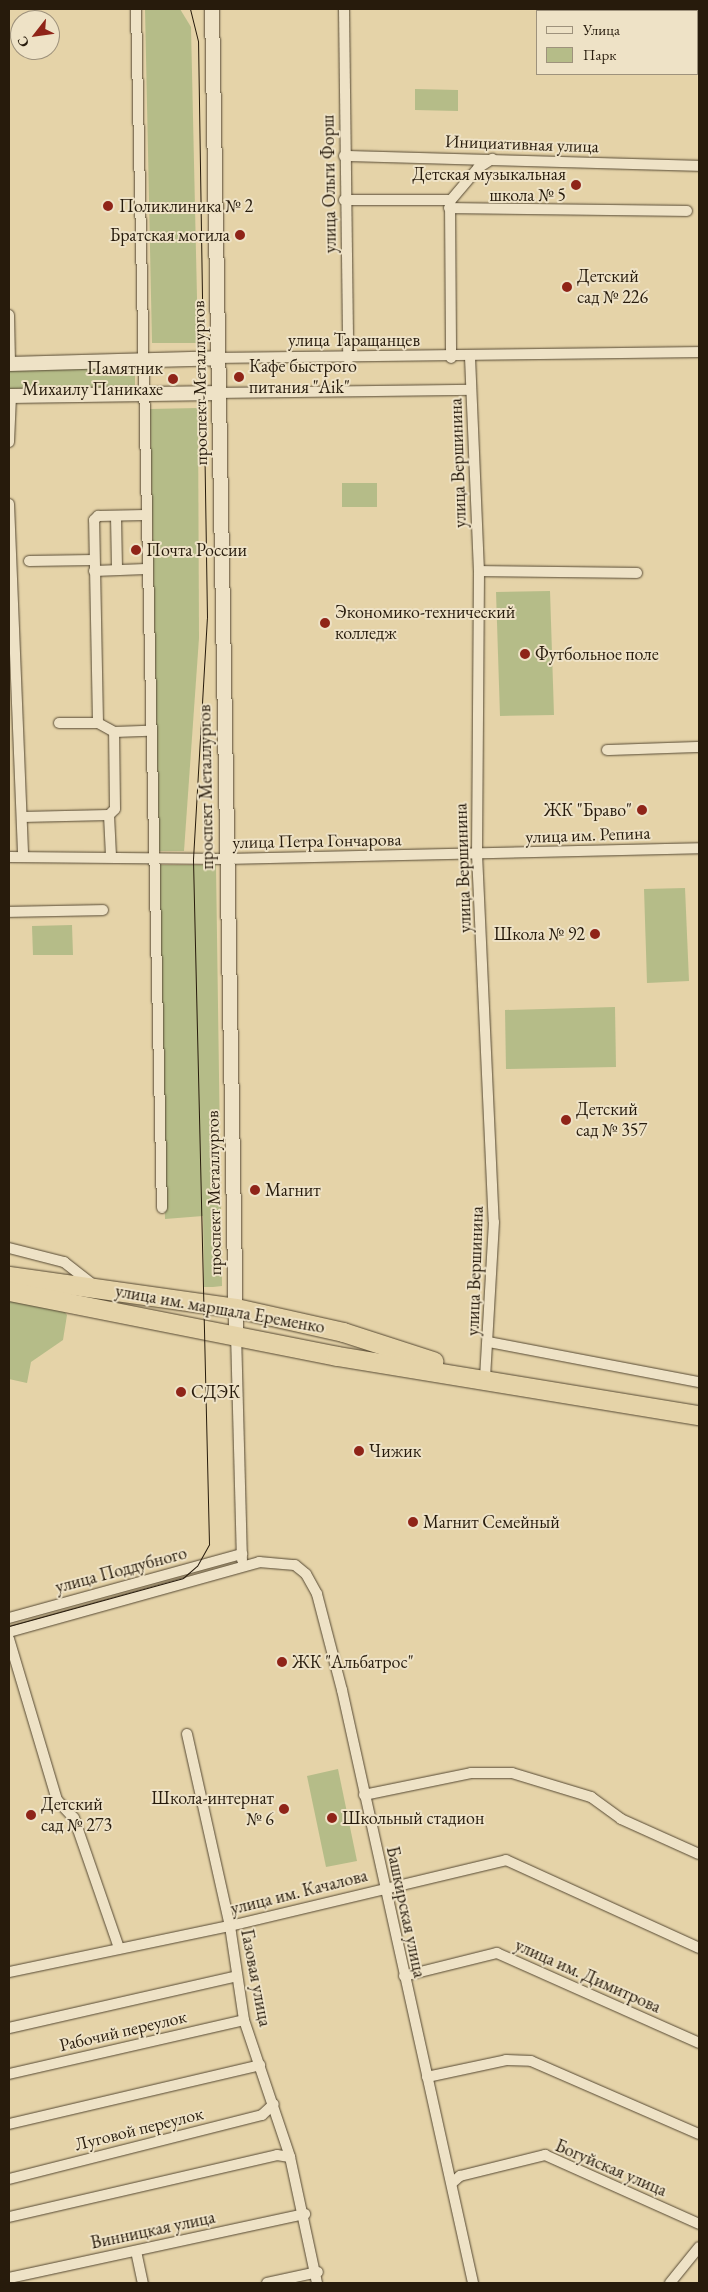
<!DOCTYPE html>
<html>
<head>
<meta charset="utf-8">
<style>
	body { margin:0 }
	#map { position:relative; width:708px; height:2292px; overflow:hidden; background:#e5d3a8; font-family:"EB Garamond",serif }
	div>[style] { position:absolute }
	.green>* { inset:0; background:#b5bc88 }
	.roads { filter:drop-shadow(0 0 1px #564933) drop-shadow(0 0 1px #564933) }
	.street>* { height:10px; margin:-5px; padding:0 5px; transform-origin:5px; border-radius:5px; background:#eee2c6 }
	.secondary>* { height:14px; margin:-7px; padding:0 7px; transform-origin:7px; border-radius:7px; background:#eee2c6 }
	.highway>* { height:19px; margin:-9.5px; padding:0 9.5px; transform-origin:9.5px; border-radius:9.5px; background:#e5d3a8 }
	.tram>* { height:1px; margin:-0.5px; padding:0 0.5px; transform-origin:0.5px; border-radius:0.5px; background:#271b0c }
	.dots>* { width:14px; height:14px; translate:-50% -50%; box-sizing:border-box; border:2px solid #eee2c6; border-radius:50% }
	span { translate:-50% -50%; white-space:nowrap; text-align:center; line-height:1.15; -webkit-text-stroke:4px #eee2c6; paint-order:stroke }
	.street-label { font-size:18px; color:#271b0c }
	.poi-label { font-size:18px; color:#271b0c }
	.right { translate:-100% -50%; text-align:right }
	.left { translate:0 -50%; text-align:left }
	.frame { position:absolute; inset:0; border:10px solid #271b0c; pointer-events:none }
	.legend { position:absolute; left:536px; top:10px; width:162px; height:65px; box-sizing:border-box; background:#eee2c6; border:1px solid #9e927c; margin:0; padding:6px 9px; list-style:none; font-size:15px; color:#271b0c }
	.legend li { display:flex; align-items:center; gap:10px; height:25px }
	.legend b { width:25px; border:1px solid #9e927c }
	.north { position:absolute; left:10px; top:10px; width:50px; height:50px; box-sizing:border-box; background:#eee2c6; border:1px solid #9e927c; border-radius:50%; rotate:240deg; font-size:14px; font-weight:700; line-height:20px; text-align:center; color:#271b0c }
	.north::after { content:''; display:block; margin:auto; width:18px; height:22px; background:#8f2418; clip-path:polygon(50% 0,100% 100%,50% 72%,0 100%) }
</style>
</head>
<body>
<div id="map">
	<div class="green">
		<div style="clip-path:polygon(145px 9px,180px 9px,191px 27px,198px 343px,152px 343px)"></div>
		<div style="clip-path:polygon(415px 89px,458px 90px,458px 111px,415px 110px)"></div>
		<div style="clip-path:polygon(135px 366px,135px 392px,9px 393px,9px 369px)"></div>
		<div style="clip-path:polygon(198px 408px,199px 638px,184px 851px,159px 851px,150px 409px)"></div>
		<div style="clip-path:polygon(342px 483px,377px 483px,377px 507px,342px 507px)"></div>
		<div style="clip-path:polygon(550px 591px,554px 715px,500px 716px,496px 592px)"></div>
		<div style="clip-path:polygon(157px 865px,216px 865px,222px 1286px,213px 1287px,204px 1287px,203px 1216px,165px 1219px)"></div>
		<div style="clip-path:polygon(685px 888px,689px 981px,647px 983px,644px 889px)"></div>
		<div style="clip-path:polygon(72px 925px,73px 955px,33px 955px,32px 926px)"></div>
		<div style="clip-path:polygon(615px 1007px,616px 1067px,506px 1069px,505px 1010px)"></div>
		<div style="clip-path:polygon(9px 1297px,60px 1306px,67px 1315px,63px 1340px,31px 1362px,27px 1383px,9px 1379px)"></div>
		<div style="clip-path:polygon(338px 1769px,357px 1861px,326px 1867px,307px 1776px)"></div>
	</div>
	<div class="roads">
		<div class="street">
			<div style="left:136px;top:9px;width:1199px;rotate:88.76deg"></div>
			<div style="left:344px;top:9px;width:350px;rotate:89.3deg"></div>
			<div style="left:344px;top:156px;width:355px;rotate:1.6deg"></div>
			<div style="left:344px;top:200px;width:107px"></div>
			<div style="left:451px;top:200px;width:42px;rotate:-49.8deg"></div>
			<div style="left:478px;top:168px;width:17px;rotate:-33deg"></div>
			<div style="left:450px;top:202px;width:156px;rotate:89.6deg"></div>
			<div style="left:449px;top:208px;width:238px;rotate:0.7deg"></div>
			<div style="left:9px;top:315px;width:49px;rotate:88.8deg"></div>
			<div style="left:470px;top:357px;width:214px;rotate:87.6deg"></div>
			<div style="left:479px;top:571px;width:283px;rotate:90.4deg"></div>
			<div style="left:477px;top:854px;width:368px;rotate:87.4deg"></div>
			<div style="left:494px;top:1222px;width:155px;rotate:93.3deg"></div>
			<div style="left:218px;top:358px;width:481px;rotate:-0.7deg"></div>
			<div style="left:220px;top:393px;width:251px;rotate:-0.7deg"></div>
			<div style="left:9px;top:442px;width:46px;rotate:-87.5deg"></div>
			<div style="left:9px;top:504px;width:353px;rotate:87.7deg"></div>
			<div style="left:116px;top:516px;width:54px;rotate:88.9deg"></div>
			<div style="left:29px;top:561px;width:65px;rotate:-0.9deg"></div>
			<div style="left:94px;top:571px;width:52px;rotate:-2.2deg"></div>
			<div style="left:479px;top:571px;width:158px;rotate:0.7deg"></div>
			<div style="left:59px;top:723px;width:39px"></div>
			<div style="left:98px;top:723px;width:18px;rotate:29deg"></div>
			<div style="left:114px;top:732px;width:35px;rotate:-2deg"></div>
			<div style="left:98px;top:723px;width:203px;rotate:-91.1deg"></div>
			<div style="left:94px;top:520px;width:6px;rotate:-45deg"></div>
			<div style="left:98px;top:516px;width:47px;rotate:-1.2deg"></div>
			<div style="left:607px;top:750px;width:92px;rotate:-1.9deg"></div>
			<div style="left:109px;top:815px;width:41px;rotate:87.2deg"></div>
			<div style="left:22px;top:817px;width:87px;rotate:-1.3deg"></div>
			<div style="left:109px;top:815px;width:8px;rotate:-45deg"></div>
			<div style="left:115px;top:809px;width:77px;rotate:-90.7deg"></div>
			<div style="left:9px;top:857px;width:216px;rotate:0.5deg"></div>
			<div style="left:225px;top:859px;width:474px;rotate:-1.3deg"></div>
			<div style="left:9px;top:912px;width:94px;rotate:-1.2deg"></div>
			<div style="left:9px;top:1248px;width:57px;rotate:14.3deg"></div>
			<div style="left:64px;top:1262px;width:37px;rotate:38deg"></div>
			<div style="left:236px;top:1333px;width:227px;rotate:88.5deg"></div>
			<div style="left:489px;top:1342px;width:214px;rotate:10.8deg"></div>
			<div style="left:9px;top:1618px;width:242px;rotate:-15.4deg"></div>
			<div style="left:9px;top:1632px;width:260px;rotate:-15.6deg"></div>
			<div style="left:259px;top:1562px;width:36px;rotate:5deg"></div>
			<div style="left:295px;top:1565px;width:14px;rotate:39deg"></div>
			<div style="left:306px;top:1574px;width:23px;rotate:61deg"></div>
			<div style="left:317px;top:1594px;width:99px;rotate:75.4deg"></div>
			<div style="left:342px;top:1690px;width:607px;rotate:77.54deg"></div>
			<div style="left:9px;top:1639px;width:168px;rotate:73.4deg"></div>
			<div style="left:57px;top:1800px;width:25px;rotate:47deg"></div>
			<div style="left:74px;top:1818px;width:138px;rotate:70.9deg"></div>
			<div style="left:187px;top:1734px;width:197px;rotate:77.4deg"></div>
			<div style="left:230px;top:1926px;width:95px;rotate:81.5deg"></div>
			<div style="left:244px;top:2020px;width:145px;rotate:71.4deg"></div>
			<div style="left:290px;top:2157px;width:129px;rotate:77.9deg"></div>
			<div style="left:364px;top:1795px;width:109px;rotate:-11.6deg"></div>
			<div style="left:471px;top:1773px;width:41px"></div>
			<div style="left:512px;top:1773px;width:83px;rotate:16.9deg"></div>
			<div style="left:591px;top:1797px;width:37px;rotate:36deg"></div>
			<div style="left:621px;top:1819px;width:85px;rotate:24.2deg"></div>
			<div style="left:9px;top:1972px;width:226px;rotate:-11.8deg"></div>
			<div style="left:230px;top:1926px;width:284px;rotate:-13.4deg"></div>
			<div style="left:506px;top:1860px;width:212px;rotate:24.5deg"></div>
			<div style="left:404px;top:1976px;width:96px;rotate:-13.9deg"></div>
			<div style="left:497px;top:1953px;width:221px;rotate:24deg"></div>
			<div style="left:9px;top:2028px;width:234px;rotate:-12.8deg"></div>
			<div style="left:9px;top:2074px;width:241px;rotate:-12.9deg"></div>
			<div style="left:427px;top:2077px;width:81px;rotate:-12.1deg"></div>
			<div style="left:506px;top:2060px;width:25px;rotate:2deg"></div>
			<div style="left:531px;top:2061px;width:183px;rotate:23.5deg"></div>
			<div style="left:9px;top:2124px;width:258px;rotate:-13.2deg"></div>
			<div style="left:9px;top:2179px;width:261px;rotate:-14.2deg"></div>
			<div style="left:262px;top:2115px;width:16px;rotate:-43deg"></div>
			<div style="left:452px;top:2183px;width:11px;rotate:-41deg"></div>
			<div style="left:460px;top:2176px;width:88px;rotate:-13.9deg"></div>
			<div style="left:545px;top:2155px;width:169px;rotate:24.1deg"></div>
			<div style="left:9px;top:2217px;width:275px;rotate:-13deg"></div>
			<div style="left:277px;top:2155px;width:13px;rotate:9deg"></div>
			<div style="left:136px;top:2251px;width:33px;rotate:78deg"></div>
			<div style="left:9px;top:2278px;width:303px;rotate:-12.2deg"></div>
			<div style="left:267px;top:2283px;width:52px;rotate:-12.2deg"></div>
			<div style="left:670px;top:2283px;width:46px;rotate:-51.1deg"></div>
		</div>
		<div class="secondary">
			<div style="left:212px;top:9px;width:1324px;rotate:88.96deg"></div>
			<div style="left:9px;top:364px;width:209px;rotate:-1.6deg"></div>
			<div style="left:9px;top:396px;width:211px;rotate:-0.8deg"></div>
		</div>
		<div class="highway">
			<div style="left:9px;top:1276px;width:229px;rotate:8deg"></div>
			<div style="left:236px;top:1308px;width:110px;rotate:12.6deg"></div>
			<div style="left:343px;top:1332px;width:95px;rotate:17.9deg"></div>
			<div style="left:9px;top:1291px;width:334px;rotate:11.2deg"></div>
			<div style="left:337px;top:1356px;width:367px;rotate:9.3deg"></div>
		</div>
	</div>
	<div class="tram">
		<div style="left:9px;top:1626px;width:180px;rotate:-15.4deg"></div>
		<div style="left:183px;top:1578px;width:18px;rotate:-41deg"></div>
		<div style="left:197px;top:1566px;width:25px;rotate:-61deg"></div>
		<div style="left:209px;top:1544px;width:685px;rotate:-91.34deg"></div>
		<div style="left:193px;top:859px;width:241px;rotate:-86.7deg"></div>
		<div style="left:207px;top:618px;width:577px;rotate:-90.89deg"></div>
		<div style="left:198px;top:41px;width:33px;rotate:-104deg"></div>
	</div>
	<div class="dots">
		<div style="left:576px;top:185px;background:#8f2418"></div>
		<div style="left:108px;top:206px;background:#8f2418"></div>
		<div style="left:240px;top:235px;background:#8f2418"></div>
		<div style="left:567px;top:287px;background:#8f2418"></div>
		<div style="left:239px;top:377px;background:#8f2418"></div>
		<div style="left:173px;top:379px;background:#8f2418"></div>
		<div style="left:136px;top:550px;background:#8f2418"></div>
		<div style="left:325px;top:623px;background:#8f2418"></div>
		<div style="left:525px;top:654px;background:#8f2418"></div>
		<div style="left:642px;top:810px;background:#8f2418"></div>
		<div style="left:595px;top:934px;background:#8f2418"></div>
		<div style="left:566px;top:1120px;background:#8f2418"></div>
		<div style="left:255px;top:1190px;background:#8f2418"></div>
		<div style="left:181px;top:1392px;background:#8f2418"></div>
		<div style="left:359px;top:1451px;background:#8f2418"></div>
		<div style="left:413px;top:1522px;background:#8f2418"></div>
		<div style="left:282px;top:1662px;background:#8f2418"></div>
		<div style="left:284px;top:1809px;background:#8f2418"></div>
		<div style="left:31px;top:1815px;background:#8f2418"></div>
		<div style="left:332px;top:1818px;background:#8f2418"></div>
	</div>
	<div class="street-label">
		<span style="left:522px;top:144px;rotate:2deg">Инициативная улица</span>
		<span style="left:329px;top:184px;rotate:-91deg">улица Ольги Форш</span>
		<span style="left:354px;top:340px">улица Таращанцев</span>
		<span style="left:200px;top:383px;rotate:-91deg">проспект Металлургов</span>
		<span style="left:458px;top:463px;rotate:-92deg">улица Вершинина</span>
		<span style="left:206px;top:787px;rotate:-91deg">проспект Металлургов</span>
		<span style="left:588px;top:835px;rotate:-2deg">улица им. Репина</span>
		<span style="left:317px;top:841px;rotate:-1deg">улица Петра Гончарова</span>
		<span style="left:463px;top:868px;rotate:-92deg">улица Вершинина</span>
		<span style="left:214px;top:1193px;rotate:-91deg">проспект Металлургов</span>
		<span style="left:475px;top:1271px;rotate:-88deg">улица Вершинина</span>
		<span style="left:220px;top:1309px;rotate:10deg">улица им. маршала Еременко</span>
		<span style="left:121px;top:1570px;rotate:-15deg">улица Поддубного</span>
		<span style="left:299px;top:1892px;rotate:-14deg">улица им. Качалова</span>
		<span style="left:406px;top:1912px;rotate:78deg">Башкирская улица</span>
		<span style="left:588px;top:1976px;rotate:24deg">улица им. Димитрова</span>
		<span style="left:256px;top:1978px;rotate:79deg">Газовая улица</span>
		<span style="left:123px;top:2031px;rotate:-13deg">Рабочий переулок</span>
		<span style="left:139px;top:2129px;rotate:-14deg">Луговой переулок</span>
		<span style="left:611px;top:2168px;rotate:23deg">Богуйская улица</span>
		<span style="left:153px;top:2230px;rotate:-12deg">Винницкая улица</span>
	</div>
	<div class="poi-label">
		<span class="right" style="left:566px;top:185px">Детская музыкальная<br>школа № 5</span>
		<span class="left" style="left:119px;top:206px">Поликлиника № 2</span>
		<span class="right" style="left:230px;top:235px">Братская могила</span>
		<span class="left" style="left:577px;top:287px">Детский<br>сад № 226</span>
		<span class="left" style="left:249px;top:377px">Кафе быстрого<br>питания "Aik"</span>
		<span class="right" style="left:163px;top:379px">Памятник<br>Михаилу Паникахе</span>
		<span class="left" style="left:146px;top:550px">Почта России</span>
		<span class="left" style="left:335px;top:623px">Экономико-технический<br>колледж</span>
		<span class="left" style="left:535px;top:654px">Футбольное поле</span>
		<span class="right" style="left:632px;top:810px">ЖК "Браво"</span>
		<span class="right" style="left:585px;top:934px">Школа № 92</span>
		<span class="left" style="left:576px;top:1120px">Детский<br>сад № 357</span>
		<span class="left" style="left:265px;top:1190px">Магнит</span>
		<span class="left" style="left:191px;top:1392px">СДЭК</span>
		<span class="left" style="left:369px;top:1451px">Чижик</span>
		<span class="left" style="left:423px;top:1522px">Магнит Семейный</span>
		<span class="left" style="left:292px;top:1662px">ЖК "Альбатрос"</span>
		<span class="right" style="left:274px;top:1809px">Школа-интернат<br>№ 6</span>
		<span class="left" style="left:41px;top:1815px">Детский<br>сад № 273</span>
		<span class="left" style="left:342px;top:1818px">Школьный стадион</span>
	</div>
	<div class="frame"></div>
	<ul class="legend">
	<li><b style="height:6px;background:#eee2c6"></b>Улица</li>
	<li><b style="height:14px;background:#b5bc88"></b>Парк</li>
	</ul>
	<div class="north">С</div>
</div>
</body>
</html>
